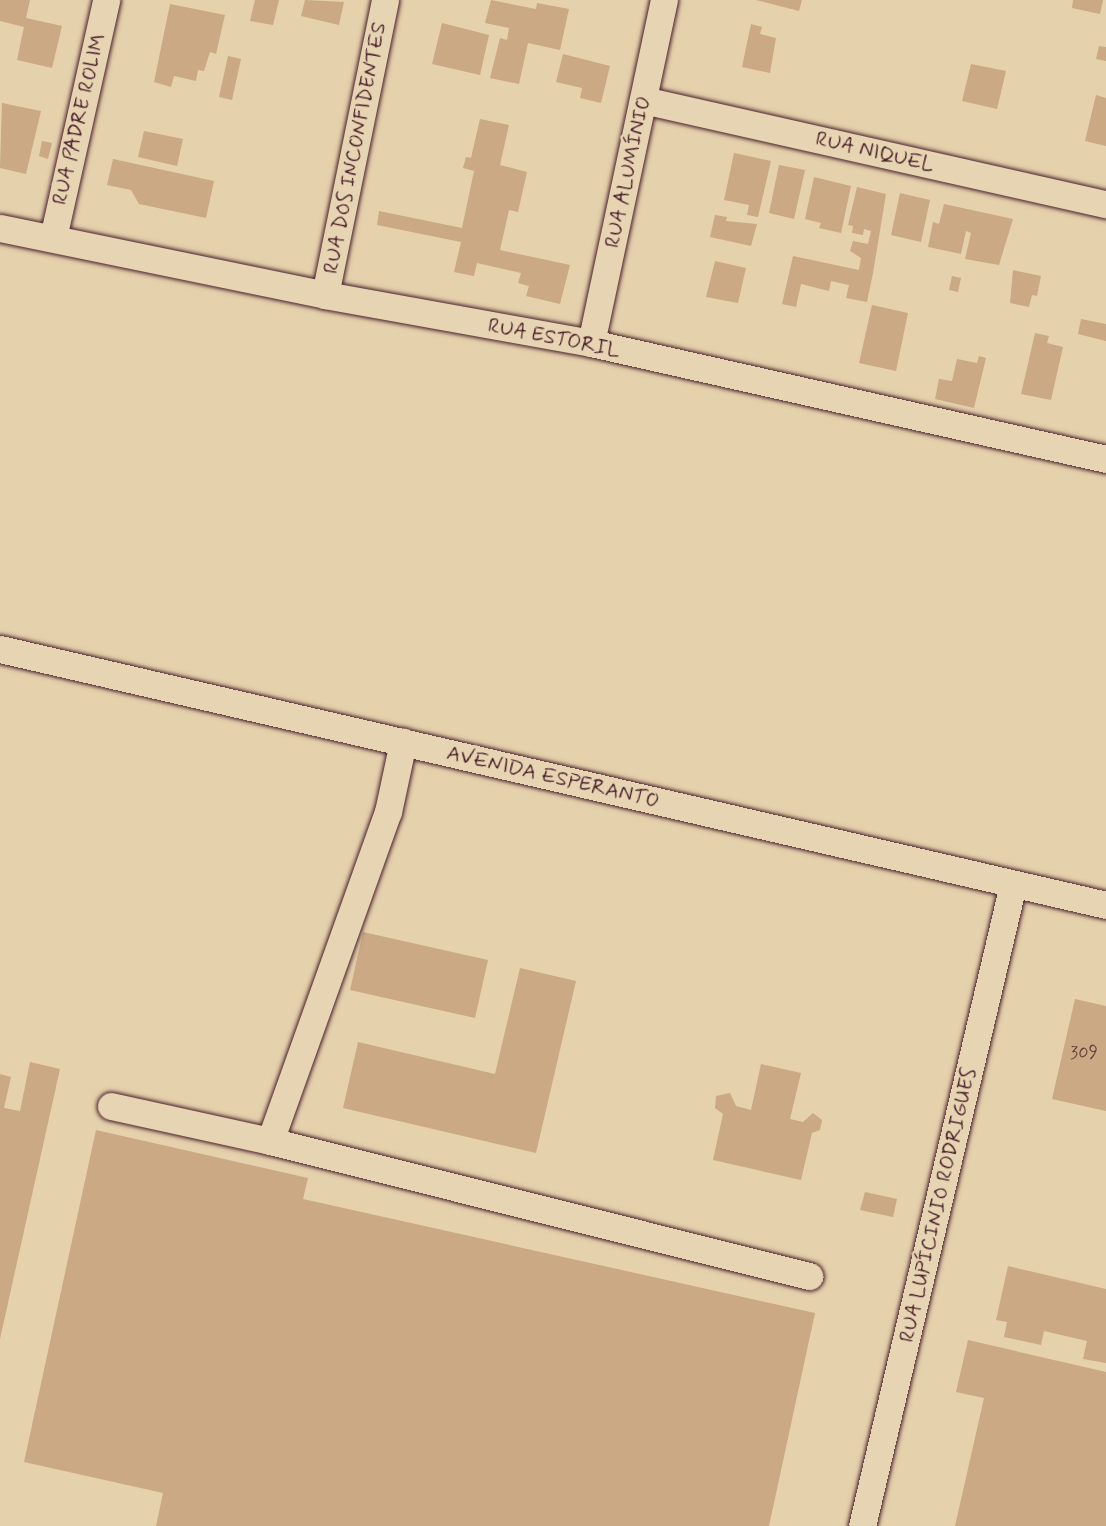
<!DOCTYPE html>
<html>
<head>
<meta charset="utf-8">
<style>
	body { margin:0 }
	#map { position:relative; width:1106px; height:1526px; overflow:hidden; background:#e5d1ac; font-family:Mynerve,sans-serif }
	div>[style] { position:absolute }
	.building>* { inset:0; background:#caa984 }
	.roads { filter:drop-shadow(0 0 2px #4a1f2b) drop-shadow(0 0 2px #4a1f2b) }
	.minor>* { height:27px; margin:-13.5px; padding:0 13.5px; transform-origin:13.5px; border-radius:13.5px; background:#e6d4b2 }
	span { translate:-50% -50%; white-space:nowrap; text-align:center; line-height:1.15; -webkit-text-stroke:5px #e6d4b2; paint-order:stroke }
	.number-label { font-size:18px; color:#6a4241 }
	.number-label span { -webkit-text-stroke-width:0 }
	.street-label { font-size:21px; color:#4a1f2b }
</style>
</head>
<body>
<div id="map">
	<div class="building">
		<div style="clip-path:polygon(0 0,30px 0,26px 18px,62px 26px,52px 68px,17px 60px,24px 27px,0 21px)"></div>
		<div style="clip-path:polygon(255px 0,279px 0,273px 25px,250px 21px)"></div>
		<div style="clip-path:polygon(305px 0,344px 2px,339px 25px,301px 16px)"></div>
		<div style="clip-path:polygon(491px 0,536px 9px,537px 3px,569px 9px,560px 50px,528px 43px,519px 84px,490px 78px,500px 38px,507px 40px,509px 28px,485px 23px)"></div>
		<div style="clip-path:polygon(756px 0,802px 0,799px 11px)"></div>
		<div style="clip-path:polygon(1073px 0,1103px 0,1100px 14px,1072px 8px)"></div>
		<div style="clip-path:polygon(170px 4px,225px 15px,216px 54px,210px 52px,204px 71px,198px 70px,196px 81px,174px 76px,171px 87px,154px 82px)"></div>
		<div style="clip-path:polygon(442px 23px,489px 35px,480px 75px,432px 64px)"></div>
		<div style="clip-path:polygon(751px 24px,762px 27px,760px 34px,776px 38px,770px 73px,742px 67px)"></div>
		<div style="clip-path:polygon(1099px 46px,1106px 47px,1106px 61px,1096px 59px)"></div>
		<div style="clip-path:polygon(563px 54px,610px 66px,601px 103px,580px 98px,582px 88px,556px 82px)"></div>
		<div style="clip-path:polygon(228px 56px,241px 59px,232px 100px,219px 97px)"></div>
		<div style="clip-path:polygon(971px 64px,1006px 71px,997px 109px,962px 101px)"></div>
		<div style="clip-path:polygon(1096px 95px,1106px 98px,1106px 146px,1085px 141px)"></div>
		<div style="clip-path:polygon(2px 103px,41px 111px,26px 174px,0 168px)"></div>
		<div style="clip-path:polygon(480px 119px,509px 125px,500px 165px,527px 172px,518px 212px,509px 210px,500px 250px,570px 265px,560px 304px,526px 296px,529px 286px,518px 283px,521px 273px,477px 263px,474px 276px,454px 272px,461px 242px,377px 225px,379px 211px,462px 228px,474px 171px,463px 168px,466px 157px,471px 158px)"></div>
		<div style="clip-path:polygon(144px 131px,183px 139px,177px 166px,138px 157px)"></div>
		<div style="clip-path:polygon(42px 141px,52px 143px,48px 159px,39px 156px)"></div>
		<div style="clip-path:polygon(734px 153px,771px 161px,758px 217px,747px 215px,749px 205px,724px 200px)"></div>
		<div style="clip-path:polygon(113px 159px,214px 181px,206px 218px,139px 204px,131px 190px,107px 185px)"></div>
		<div style="clip-path:polygon(779px 165px,805px 170px,794px 219px,769px 213px)"></div>
		<div style="clip-path:polygon(814px 177px,851px 186px,841px 233px,819px 228px,821px 223px,805px 219px)"></div>
		<div style="clip-path:polygon(857px 187px,886px 194px,873px 273px,866px 272px,873px 273px,867px 302px,846px 298px,849px 285px,831px 281px,829px 291px,801px 284px,796px 307px,782px 304px,793px 256px,859px 270px,861px 258px,850px 251px,853px 241px,868px 244px,871px 231px,864px 229px,863px 235px,852px 233px,853px 226px,848px 225px)"></div>
		<div style="clip-path:polygon(900px 193px,930px 200px,921px 242px,891px 235px)"></div>
		<div style="clip-path:polygon(944px 204px,1013px 219px,999px 265px,965px 259px,971px 233px,966px 231px,961px 254px,928px 247px,933px 222px,939px 224px)"></div>
		<div style="clip-path:polygon(715px 215px,727px 217px,726px 221px,757px 224px,751px 246px,710px 237px)"></div>
		<div style="clip-path:polygon(715px 261px,746px 268px,738px 303px,706px 297px)"></div>
		<div style="clip-path:polygon(1013px 270px,1041px 276px,1037px 296px,1032px 295px,1029px 307px,1010px 303px)"></div>
		<div style="clip-path:polygon(952px 276px,961px 278px,958px 292px,949px 290px)"></div>
		<div style="clip-path:polygon(872px 305px,908px 313px,896px 371px,859px 363px)"></div>
		<div style="clip-path:polygon(1081px 319px,1106px 324px,1106px 341px,1078px 334px)"></div>
		<div style="clip-path:polygon(1035px 333px,1049px 336px,1047px 343px,1063px 347px,1051px 400px,1021px 394px)"></div>
		<div style="clip-path:polygon(979px 356px,986px 358px,974px 408px,935px 399px,939px 379px,952px 381px,957px 359px,977px 363px)"></div>
		<div style="clip-path:polygon(363px 932px,488px 960px,475px 1018px,350px 990px)"></div>
		<div style="clip-path:polygon(520px 968px,576px 981px,536px 1153px,343px 1108px,358px 1042px,495px 1074px)"></div>
		<div style="clip-path:polygon(1075px 999px,1106px 1006px,1106px 1111px,1052px 1099px)"></div>
		<div style="clip-path:polygon(30px 1062px,60px 1069px,0 1339px,0 1074px,11px 1077px,4px 1108px,20px 1111px)"></div>
		<div style="clip-path:polygon(761px 1064px,801px 1073px,790px 1119px,803px 1122px,813px 1113px,822px 1120px,820px 1130px,812px 1133px,801px 1180px,713px 1160px,723px 1114px,715px 1108px,716px 1096px,730px 1093px,736px 1106px,751px 1110px)"></div>
		<div style="clip-path:polygon(96px 1130px,308px 1178px,303px 1199px,815px 1313px,769px 1526px,156px 1526px,163px 1493px,24px 1462px)"></div>
		<div style="clip-path:polygon(865px 1192px,897px 1199px,893px 1217px,860px 1210px)"></div>
		<div style="clip-path:polygon(1008px 1266px,1106px 1289px,1106px 1363px,1083px 1359px,1087px 1341px,1044px 1331px,1041px 1345px,1004px 1337px,1007px 1322px,996px 1320px)"></div>
		<div style="clip-path:polygon(968px 1340px,1106px 1372px,1106px 1526px,955px 1526px,984px 1398px,956px 1392px)"></div>
	</div>
	<div class="roads">
		<div class="minor">
			<div style="left:643px;top:100px;width:475px;rotate:12.7deg"></div>
			<div style="left:0;top:228px;width:332px;rotate:11.6deg"></div>
			<div style="left:325px;top:295px;width:270px;rotate:10.2deg"></div>
			<div style="left:591px;top:343px;width:528px;rotate:12.69deg"></div>
			<div style="left:53px;top:238px;width:244px;rotate:-77.4deg"></div>
			<div style="left:325px;top:295px;width:301px;rotate:-78.5deg"></div>
			<div style="left:591px;top:343px;width:351px;rotate:-78deg"></div>
			<div style="left:0;top:649px;width:1135px;rotate:13.03deg"></div>
			<div style="left:111px;top:1106px;width:163px;rotate:12.4deg"></div>
			<div style="left:270px;top:1141px;width:556px;rotate:14.06deg"></div>
			<div style="left:270px;top:1141px;width:350px;rotate:-70.3deg"></div>
			<div style="left:388px;top:812px;width:72px;rotate:-77.9deg"></div>
			<div style="left:862px;top:1526px;width:660px;rotate:-76.76deg"></div>
		</div>
	</div>
	<div class="number-label">
		<span style="left:1084px;top:1053px">309</span>
	</div>
	<div class="street-label">
		<span style="left:79px;top:119px;rotate:-77deg">RUA PADRE ROLIM</span>
		<span style="left:355px;top:148px;rotate:-79deg">RUA DOS INCONFIDENTES</span>
		<span style="left:875px;top:152px;rotate:13deg">RUA NIQUEL</span>
		<span style="left:628px;top:172px;rotate:-78deg">RUA ALUMÍNIO</span>
		<span style="left:554px;top:338px;rotate:11deg">RUA ESTORIL</span>
		<span style="left:553px;top:777px;rotate:13deg">AVENIDA ESPERANTO</span>
		<span style="left:938px;top:1205px;rotate:-77deg">RUA LUPÍCINIO RODRIGUES</span>
	</div>
</div>
</body>
</html>
